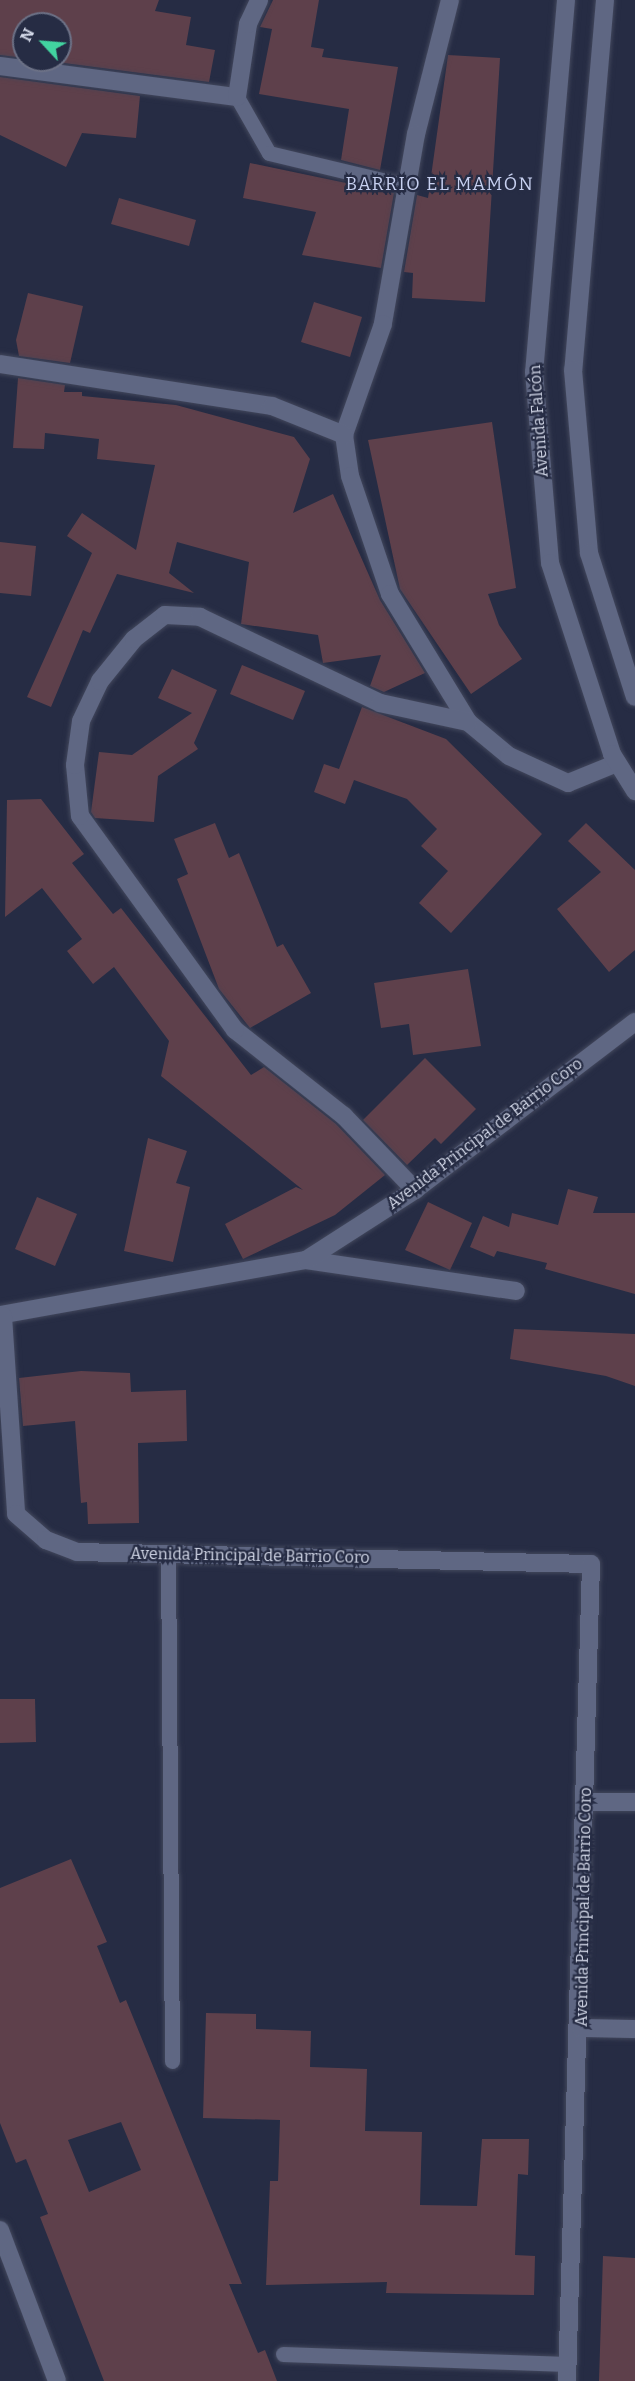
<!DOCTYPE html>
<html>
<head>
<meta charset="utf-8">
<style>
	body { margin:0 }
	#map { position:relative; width:635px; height:2381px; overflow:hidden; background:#262c44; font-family:Bitter,serif }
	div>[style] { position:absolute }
	.building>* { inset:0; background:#5e404b }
	.roads { filter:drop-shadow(0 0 2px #42475c) drop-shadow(0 0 2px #42475c) }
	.lane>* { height:15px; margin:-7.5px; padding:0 7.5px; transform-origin:7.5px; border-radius:7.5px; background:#5f6783 }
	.street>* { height:18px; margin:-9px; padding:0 9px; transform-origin:9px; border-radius:9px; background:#5f6783 }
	span { translate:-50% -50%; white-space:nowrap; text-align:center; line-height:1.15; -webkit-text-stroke:4.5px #262c44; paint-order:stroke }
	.street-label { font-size:16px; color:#d4d9e9 }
	.neighbourhood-label { font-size:18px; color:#c7d0f0; letter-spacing:1.5px }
	.north { position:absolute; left:12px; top:12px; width:60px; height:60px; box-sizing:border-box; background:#262c44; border:2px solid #6c7186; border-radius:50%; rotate:296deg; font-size:16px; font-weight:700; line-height:24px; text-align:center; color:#d4d9e9 }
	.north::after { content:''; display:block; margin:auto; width:21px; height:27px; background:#42d4a0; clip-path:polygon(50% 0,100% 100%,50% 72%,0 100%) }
</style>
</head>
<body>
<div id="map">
	<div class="building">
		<div style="clip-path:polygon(0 0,159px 0,155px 11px,191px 17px,186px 45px,215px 50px,209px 82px,41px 60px,60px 60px,60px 24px,24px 24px,24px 58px,0 55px)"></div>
		<div style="clip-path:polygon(273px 0,319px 0,311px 47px,324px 49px,322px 57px,398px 67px,380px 170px,341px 160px,349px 109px,259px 94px,272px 29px,260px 27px)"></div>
		<div style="clip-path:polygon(448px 55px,500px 58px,485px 302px,412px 298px,413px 273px,404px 272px,417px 195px,428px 198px)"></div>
		<div style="clip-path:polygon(0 77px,140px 96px,136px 138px,82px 133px,66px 167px,0 135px)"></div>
		<div style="clip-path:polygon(250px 163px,394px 193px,381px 268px,302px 255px,316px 212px,243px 198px)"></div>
		<div style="clip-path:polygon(119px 198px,196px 220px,189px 246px,111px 224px)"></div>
		<div style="clip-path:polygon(28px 293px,83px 306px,70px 363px,19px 356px,16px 340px)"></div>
		<div style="clip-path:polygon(314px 302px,362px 317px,350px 357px,301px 342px)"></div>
		<div style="clip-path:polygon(18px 378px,65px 385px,64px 392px,82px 392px,82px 396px,176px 405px,294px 437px,310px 459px,293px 513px,333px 494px,380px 600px,425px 673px,384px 692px,370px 686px,381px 655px,323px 663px,318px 635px,241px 624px,249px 562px,177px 542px,169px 573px,194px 593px,117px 574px,90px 633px,83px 630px,51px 707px,27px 697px,92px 553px,67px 536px,82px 513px,136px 550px,155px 465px,97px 459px,99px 439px,45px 433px,44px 449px,13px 448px)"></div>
		<div style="clip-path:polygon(492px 422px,516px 588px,488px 594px,499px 625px,522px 659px,471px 694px,400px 589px,368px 440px)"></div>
		<div style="clip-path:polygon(0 542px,36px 546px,31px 596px,0 593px)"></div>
		<div style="clip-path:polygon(242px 665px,305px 691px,293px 720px,230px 694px)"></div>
		<div style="clip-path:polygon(172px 669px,217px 690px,194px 743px,198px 749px,158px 776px,154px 822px,95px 818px,91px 812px,99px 752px,132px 755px,192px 713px,158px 698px)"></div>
		<div style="clip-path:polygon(362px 707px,446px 739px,542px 834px,451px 933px,419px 903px,448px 871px,421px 846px,437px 829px,407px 799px,354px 780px,345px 804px,314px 792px,324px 764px,339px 769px)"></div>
		<div style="clip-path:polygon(41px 799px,84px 854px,72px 863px,113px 914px,121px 908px,251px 1075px,264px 1067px,336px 1124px,385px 1175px,335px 1215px,243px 1259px,225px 1224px,296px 1187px,303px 1190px,161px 1076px,169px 1041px,114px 967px,93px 984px,67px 951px,82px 939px,42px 888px,5px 917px,7px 800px)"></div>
		<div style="clip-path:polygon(215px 823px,229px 858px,239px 853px,277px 947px,283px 944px,311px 993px,250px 1028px,219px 989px,177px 879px,188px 874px,174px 839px)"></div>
		<div style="clip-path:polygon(586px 823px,635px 870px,635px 950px,609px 972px,557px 909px,601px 872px,568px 841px)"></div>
		<div style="clip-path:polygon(468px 969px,481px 1046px,413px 1055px,409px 1024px,381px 1028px,374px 983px)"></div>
		<div style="clip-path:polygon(425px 1058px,476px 1109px,441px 1144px,435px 1138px,407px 1165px,363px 1120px)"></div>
		<div style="clip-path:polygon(148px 1138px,187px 1151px,176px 1183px,190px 1187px,173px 1262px,124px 1251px)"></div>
		<div style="clip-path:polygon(568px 1189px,598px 1197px,593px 1213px,635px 1213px,635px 1294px,545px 1269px,547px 1263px,497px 1251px,494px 1257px,470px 1247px,483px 1216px,509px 1227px,512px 1213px,558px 1225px)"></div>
		<div style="clip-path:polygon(37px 1197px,77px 1214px,55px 1266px,15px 1249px)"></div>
		<div style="clip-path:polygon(428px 1202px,472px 1223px,450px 1270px,405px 1250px)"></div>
		<div style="clip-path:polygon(514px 1329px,635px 1334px,635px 1386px,606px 1376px,510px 1359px)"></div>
		<div style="clip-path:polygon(81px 1371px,130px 1373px,131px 1392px,186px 1390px,187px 1441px,138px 1443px,139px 1523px,88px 1524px,87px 1502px,81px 1503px,75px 1421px,23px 1426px,19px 1378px)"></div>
		<div style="clip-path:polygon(0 1699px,35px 1699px,36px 1742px,0 1743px)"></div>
		<div style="clip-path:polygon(evenodd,71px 1859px,107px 1942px,97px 1946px,120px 2003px,126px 2000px,242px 2284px,229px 2284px,258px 2353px,265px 2350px,277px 2381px,104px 2381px,40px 2217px,48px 2214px,26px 2159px,16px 2163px,0 2123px,0 1888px,71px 1859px,121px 2122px,141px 2170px,89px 2192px,68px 2140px,121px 2122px)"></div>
		<div style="clip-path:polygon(206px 2013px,256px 2014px,256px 2029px,311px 2031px,310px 2067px,367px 2069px,365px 2131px,422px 2132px,420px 2205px,477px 2206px,482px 2139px,529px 2139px,528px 2175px,518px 2174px,515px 2255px,535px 2256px,534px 2295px,386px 2293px,387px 2282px,266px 2285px,270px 2181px,278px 2181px,280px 2120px,203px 2118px)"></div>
		<div style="clip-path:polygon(603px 2256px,635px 2258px,635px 2381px,599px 2381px)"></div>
	</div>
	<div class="roads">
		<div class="lane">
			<div style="left:237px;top:97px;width:64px;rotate:60.3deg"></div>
			<div style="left:269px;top:153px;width:141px;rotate:13.5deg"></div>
			<div style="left:168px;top:1554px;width:507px;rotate:89.55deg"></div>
			<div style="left:283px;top:2354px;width:284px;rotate:2deg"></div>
		</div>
		<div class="street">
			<div style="left:450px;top:0;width:138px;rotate:104.2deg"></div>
			<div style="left:416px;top:134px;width:193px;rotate:99.9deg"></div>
			<div style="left:383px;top:324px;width:118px;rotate:109.4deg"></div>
			<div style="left:344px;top:435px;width:41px;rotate:81.7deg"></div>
			<div style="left:350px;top:476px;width:125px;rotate:71.3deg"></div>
			<div style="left:390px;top:594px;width:150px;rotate:58.6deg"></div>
			<div style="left:468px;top:722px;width:53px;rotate:39.7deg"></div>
			<div style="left:509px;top:756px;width:65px;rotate:24.6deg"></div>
			<div style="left:568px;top:783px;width:53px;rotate:-22.2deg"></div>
			<div style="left:566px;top:0;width:373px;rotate:94.9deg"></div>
			<div style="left:534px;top:372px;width:192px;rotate:85.2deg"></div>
			<div style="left:550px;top:563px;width:201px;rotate:72deg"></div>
			<div style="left:612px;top:754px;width:44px;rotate:58.1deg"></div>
			<div style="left:605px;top:0;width:371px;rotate:94.9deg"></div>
			<div style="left:573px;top:370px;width:184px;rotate:85deg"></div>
			<div style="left:589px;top:553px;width:151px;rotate:72.3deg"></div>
			<div style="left:0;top:66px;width:239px;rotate:7.5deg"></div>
			<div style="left:237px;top:97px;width:74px;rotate:-81.4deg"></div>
			<div style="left:248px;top:24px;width:26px;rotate:-65deg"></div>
			<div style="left:0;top:364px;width:275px;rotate:8.8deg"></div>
			<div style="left:272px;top:406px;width:78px;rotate:21.9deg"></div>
			<div style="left:415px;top:1190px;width:103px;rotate:-133.8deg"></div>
			<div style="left:344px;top:1116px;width:139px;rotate:-141.7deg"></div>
			<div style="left:235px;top:1030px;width:264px;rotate:-125.9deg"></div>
			<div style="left:80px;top:816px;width:51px;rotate:-95.6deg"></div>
			<div style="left:75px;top:765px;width:44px;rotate:-82.2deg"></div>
			<div style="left:81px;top:721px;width:44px;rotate:-64.6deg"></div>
			<div style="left:100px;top:681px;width:54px;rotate:-51deg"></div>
			<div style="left:134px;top:639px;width:39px;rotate:-38deg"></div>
			<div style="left:165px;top:615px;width:35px;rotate:3deg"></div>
			<div style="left:200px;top:617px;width:199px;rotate:25.5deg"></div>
			<div style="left:380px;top:703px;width:90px;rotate:12.2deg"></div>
			<div style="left:306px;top:1260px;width:212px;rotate:8.4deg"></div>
			<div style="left:0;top:1315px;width:311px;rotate:-10.2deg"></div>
			<div style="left:306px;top:1260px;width:130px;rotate:-32.7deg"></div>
			<div style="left:415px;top:1190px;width:277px;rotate:-37.4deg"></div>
			<div style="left:3px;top:1316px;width:198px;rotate:86.2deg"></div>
			<div style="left:16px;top:1514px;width:40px;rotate:41deg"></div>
			<div style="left:46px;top:1540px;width:33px;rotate:21deg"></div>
			<div style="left:77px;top:1552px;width:514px;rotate:1.34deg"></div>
			<div style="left:591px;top:1564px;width:817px;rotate:91.68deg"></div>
			<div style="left:586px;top:1802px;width:49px"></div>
			<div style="left:581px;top:2028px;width:54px;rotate:1.1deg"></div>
			<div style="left:0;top:2230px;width:161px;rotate:69.3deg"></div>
		</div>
	</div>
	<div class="street-label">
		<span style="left:539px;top:421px;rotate:-94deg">Avenida Falcón</span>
		<span style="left:485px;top:1134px;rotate:-37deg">Avenida Principal de Barrio Coro</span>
		<span style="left:250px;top:1556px;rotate:1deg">Avenida Principal de Barrio Coro</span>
		<span style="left:584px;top:1907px;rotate:-89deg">Avenida Principal de Barrio Coro</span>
	</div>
	<div class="neighbourhood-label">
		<span style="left:440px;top:184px">BARRIO EL MAMÓN</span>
	</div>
	<div class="north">N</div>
</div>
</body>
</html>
